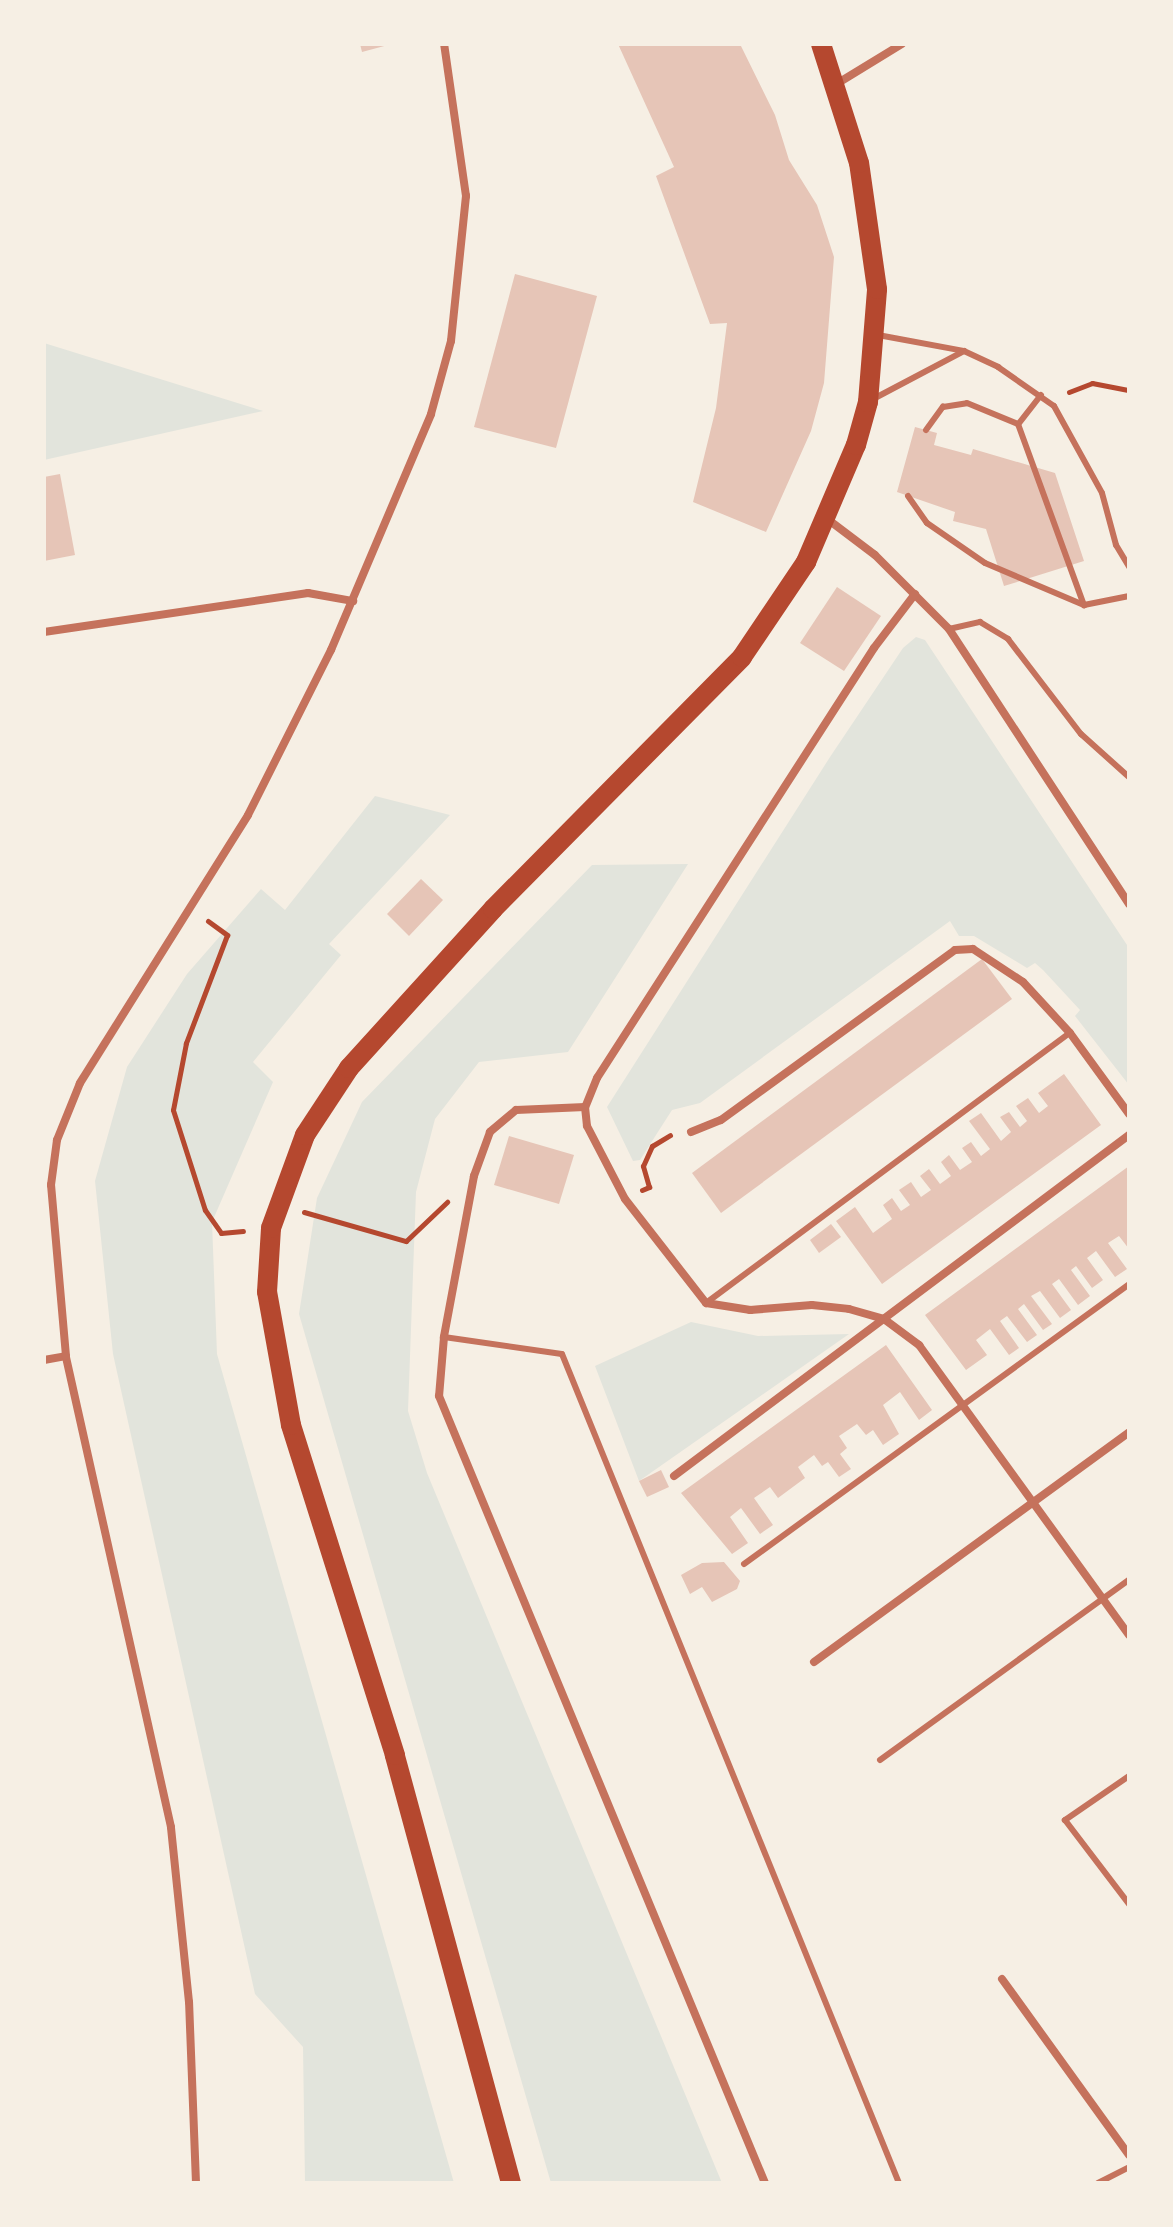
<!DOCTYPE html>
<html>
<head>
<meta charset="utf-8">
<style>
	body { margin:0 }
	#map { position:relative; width:1173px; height:2227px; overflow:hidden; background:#f6efe4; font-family:"Archivo Narrow",sans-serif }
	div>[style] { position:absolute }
	.green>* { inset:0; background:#e2e4dc }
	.building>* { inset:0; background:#e6c5b7 }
	.path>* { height:5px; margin:-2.5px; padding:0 2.5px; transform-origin:2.5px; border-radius:2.5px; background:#b5482f }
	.service>* { height:6px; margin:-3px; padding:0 3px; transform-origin:3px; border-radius:3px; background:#c5725c }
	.minor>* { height:8px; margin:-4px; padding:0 4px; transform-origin:4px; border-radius:4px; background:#c5725c }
	.primary>* { height:20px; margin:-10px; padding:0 10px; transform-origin:10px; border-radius:10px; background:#b5482f }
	span { translate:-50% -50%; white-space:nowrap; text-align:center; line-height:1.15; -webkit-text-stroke:8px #f6efe4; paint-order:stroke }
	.frame { position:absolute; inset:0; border:46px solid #f6efe4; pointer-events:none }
</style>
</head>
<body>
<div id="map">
	<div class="green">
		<div style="clip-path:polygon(44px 343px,263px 411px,44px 460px)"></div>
		<div style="clip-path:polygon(916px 637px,925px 640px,1129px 948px,1129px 1085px,1075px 1016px,1080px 1010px,1043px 970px,1035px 963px,1027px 968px,974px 936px,959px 936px,950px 921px,700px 1103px,672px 1110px,640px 1160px,633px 1161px,607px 1107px,830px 757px,903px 648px)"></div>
		<div style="clip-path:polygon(375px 796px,450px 815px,329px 944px,341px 955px,253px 1062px,273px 1082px,212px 1222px,217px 1354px,454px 2183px,305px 2183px,303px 2047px,255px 1994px,113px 1354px,95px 1181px,127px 1067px,187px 974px,261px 889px,285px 910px)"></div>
		<div style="clip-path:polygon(688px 864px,568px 1052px,479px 1062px,435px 1119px,416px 1192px,408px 1411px,427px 1473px,722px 2183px,551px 2183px,299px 1314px,317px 1198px,362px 1102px,592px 865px)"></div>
		<div style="clip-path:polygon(691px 1322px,758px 1336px,849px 1334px,639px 1481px,595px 1366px)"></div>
	</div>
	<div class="building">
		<div style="clip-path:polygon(360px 44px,388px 44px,388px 45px,362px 52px)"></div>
		<div style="clip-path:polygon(618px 44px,740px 44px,775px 115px,789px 160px,817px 205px,834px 257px,824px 383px,811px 431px,766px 532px,693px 502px,716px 408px,727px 323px,710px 324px,656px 176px,674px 167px)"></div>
		<div style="clip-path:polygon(515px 274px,597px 296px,556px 448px,474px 427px)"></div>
		<div style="clip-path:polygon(915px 427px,937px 433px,934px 445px,971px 455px,973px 449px,1055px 473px,1084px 561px,1004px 586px,986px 529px,953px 521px,955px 512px,897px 492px)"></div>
		<div style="clip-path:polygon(60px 474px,75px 555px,44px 561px,44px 477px)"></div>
		<div style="clip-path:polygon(837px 587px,881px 616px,844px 671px,800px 643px)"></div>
		<div style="clip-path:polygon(421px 879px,443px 900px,409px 936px,387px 914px)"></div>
		<div style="clip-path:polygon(982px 959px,1012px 999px,721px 1213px,692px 1173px)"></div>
		<div style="clip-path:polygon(1064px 1074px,1101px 1125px,882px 1284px,836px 1221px,855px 1207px,873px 1233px,892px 1219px,883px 1205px,892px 1198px,901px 1211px,910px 1205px,899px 1190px,911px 1182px,921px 1197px,931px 1190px,920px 1176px,929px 1169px,940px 1184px,951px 1176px,941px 1162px,949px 1155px,960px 1170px,972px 1162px,962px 1148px,971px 1142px,981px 1156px,990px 1149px,969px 1121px,981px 1113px,1001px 1141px,1011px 1132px,1000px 1117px,1009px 1112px,1020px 1127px,1027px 1121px,1016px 1106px,1028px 1098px,1039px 1113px,1048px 1106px,1038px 1093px)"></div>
		<div style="clip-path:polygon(509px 1136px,574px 1155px,559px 1204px,494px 1185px)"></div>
		<div style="clip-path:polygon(1129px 1166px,1129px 1249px,1119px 1236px,1108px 1243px,1127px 1269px,1115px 1277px,1096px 1251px,1087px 1258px,1103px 1280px,1092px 1288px,1076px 1266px,1071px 1270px,1090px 1296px,1078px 1305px,1059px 1279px,1052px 1284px,1071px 1310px,1060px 1318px,1040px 1291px,1031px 1296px,1052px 1324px,1043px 1330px,1024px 1304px,1018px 1309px,1037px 1335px,1027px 1342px,1007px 1316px,1000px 1321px,1019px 1348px,1009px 1355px,990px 1329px,976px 1340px,987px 1355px,966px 1370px,925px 1315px)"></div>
		<div style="clip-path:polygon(831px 1224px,841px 1237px,819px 1253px,810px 1240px)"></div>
		<div style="clip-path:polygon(886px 1345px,932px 1410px,919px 1420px,900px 1392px,883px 1405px,899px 1434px,883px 1445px,873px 1430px,866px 1435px,857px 1424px,839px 1436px,847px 1448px,840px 1454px,851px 1469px,839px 1477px,828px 1462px,822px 1466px,814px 1455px,798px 1467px,805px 1478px,778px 1498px,770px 1487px,754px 1498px,773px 1525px,760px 1534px,741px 1508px,730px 1517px,748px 1543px,732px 1554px,681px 1493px)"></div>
		<div style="clip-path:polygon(661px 1470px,669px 1487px,647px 1497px,639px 1481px)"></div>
		<div style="clip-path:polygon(724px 1562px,740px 1581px,737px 1589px,712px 1602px,702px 1587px,690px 1594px,681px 1575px,702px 1563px)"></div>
	</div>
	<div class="path">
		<div style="left:1069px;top:392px;width:25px;rotate:-21deg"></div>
		<div style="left:1092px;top:383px;width:38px;rotate:11deg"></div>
		<div style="left:208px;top:921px;width:24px;rotate:36deg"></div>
		<div style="left:227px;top:935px;width:116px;rotate:110.8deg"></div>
		<div style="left:186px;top:1043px;width:68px;rotate:101deg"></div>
		<div style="left:173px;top:1110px;width:105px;rotate:72.3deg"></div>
		<div style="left:205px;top:1210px;width:28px;rotate:55deg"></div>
		<div style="left:221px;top:1233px;width:22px;rotate:-5deg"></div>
		<div style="left:642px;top:1190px;width:8px;rotate:-23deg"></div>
		<div style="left:649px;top:1187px;width:22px;rotate:-106deg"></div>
		<div style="left:643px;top:1166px;width:22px;rotate:-66deg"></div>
		<div style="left:652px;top:1146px;width:21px;rotate:-31deg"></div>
		<div style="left:304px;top:1212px;width:106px;rotate:15.9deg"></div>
		<div style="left:406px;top:1241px;width:57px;rotate:-43.6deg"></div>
	</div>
	<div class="service">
		<div style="left:878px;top:335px;width:87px;rotate:10.5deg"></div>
		<div style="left:964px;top:351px;width:38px;rotate:25deg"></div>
		<div style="left:998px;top:367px;width:68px;rotate:34.9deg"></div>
		<div style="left:1054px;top:406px;width:99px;rotate:61.1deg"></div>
		<div style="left:1102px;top:493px;width:54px;rotate:74.9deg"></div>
		<div style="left:1116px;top:545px;width:26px;rotate:59deg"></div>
		<div style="left:1041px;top:395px;width:37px;rotate:128deg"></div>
		<div style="left:1018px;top:424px;width:193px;rotate:70deg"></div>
		<div style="left:1084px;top:605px;width:46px;rotate:-11.3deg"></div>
		<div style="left:875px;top:398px;width:101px;rotate:-27.8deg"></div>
		<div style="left:926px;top:430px;width:29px;rotate:-54deg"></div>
		<div style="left:943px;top:407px;width:24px;rotate:-9deg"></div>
		<div style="left:967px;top:403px;width:55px;rotate:22.4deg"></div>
		<div style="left:908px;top:496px;width:33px;rotate:55deg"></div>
		<div style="left:927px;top:523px;width:70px;rotate:34.6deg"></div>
		<div style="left:985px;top:563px;width:108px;rotate:23deg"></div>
		<div style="left:949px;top:629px;width:32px;rotate:-13deg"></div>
		<div style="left:980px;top:622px;width:33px;rotate:31deg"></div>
		<div style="left:1008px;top:639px;width:120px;rotate:52.5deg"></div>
		<div style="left:1081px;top:734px;width:64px;rotate:41.9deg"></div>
		<div style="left:706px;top:1303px;width:453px;rotate:-36.6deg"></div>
		<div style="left:444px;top:1337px;width:119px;rotate:8.2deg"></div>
		<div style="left:562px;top:1354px;width:895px;rotate:67.88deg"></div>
		<div style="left:744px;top:1564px;width:476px;rotate:-36deg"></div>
		<div style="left:880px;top:1760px;width:307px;rotate:-35.9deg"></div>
		<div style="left:1129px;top:1776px;width:78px;rotate:145.5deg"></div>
		<div style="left:1065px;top:1820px;width:106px;rotate:52.7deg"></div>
		<div style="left:1098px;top:2183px;width:35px;rotate:-27deg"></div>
	</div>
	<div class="minor">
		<div style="left:838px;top:83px;width:75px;rotate:-31.4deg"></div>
		<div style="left:826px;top:518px;width:61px;rotate:37.1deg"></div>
		<div style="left:875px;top:555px;width:105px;rotate:45deg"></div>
		<div style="left:949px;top:629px;width:329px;rotate:56.8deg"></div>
		<div style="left:915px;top:594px;width:68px;rotate:127.2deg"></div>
		<div style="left:874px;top:648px;width:511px;rotate:122.79deg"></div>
		<div style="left:597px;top:1078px;width:31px;rotate:112deg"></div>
		<div style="left:585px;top:1107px;width:19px;rotate:84deg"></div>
		<div style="left:587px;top:1126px;width:82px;rotate:62.5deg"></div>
		<div style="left:625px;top:1199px;width:132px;rotate:52.1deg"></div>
		<div style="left:706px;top:1303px;width:45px;rotate:9deg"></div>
		<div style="left:750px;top:1310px;width:62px;rotate:-4.6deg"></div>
		<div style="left:812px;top:1305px;width:37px;rotate:6deg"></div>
		<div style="left:849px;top:1309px;width:36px;rotate:16deg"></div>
		<div style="left:884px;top:1319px;width:44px;rotate:36.6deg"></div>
		<div style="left:919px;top:1345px;width:358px;rotate:54.1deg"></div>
		<div style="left:44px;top:632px;width:267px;rotate:-8.4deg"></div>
		<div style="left:308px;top:593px;width:46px;rotate:10.1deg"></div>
		<div style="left:585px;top:1107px;width:69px;rotate:177.5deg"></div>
		<div style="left:516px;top:1110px;width:34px;rotate:140deg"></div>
		<div style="left:490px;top:1132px;width:47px;rotate:110deg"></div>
		<div style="left:474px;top:1176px;width:164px;rotate:100.6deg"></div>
		<div style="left:444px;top:1337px;width:59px;rotate:94.8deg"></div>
		<div style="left:439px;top:1396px;width:852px;rotate:67.5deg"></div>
		<div style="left:691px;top:1132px;width:32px;rotate:-22deg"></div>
		<div style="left:721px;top:1120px;width:289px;rotate:-36deg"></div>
		<div style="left:955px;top:950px;width:18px;rotate:-3deg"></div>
		<div style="left:973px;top:949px;width:60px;rotate:33.4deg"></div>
		<div style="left:1023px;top:982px;width:69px;rotate:47.3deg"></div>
		<div style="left:1070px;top:1033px;width:100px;rotate:53.9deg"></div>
		<div style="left:44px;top:1360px;width:22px;rotate:-10deg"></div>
		<div style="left:674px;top:1476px;width:569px;rotate:-36.85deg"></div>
		<div style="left:814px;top:1662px;width:390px;rotate:-36.1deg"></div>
		<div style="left:1002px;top:1979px;width:217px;rotate:54.2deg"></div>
		<div style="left:196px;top:2183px;width:181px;rotate:-92.2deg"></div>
		<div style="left:189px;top:2002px;width:176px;rotate:-95.9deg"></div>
		<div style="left:171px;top:1827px;width:483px;rotate:-102.6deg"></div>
		<div style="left:66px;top:1356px;width:172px;rotate:-95deg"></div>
		<div style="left:51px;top:1185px;width:45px;rotate:-82.4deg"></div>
		<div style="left:57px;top:1140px;width:61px;rotate:-68deg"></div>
		<div style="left:80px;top:1083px;width:316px;rotate:-57.9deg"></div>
		<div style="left:248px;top:815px;width:185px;rotate:-63.3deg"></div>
		<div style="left:331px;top:650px;width:256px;rotate:-67deg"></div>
		<div style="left:431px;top:414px;width:76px;rotate:-74.7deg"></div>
		<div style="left:451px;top:341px;width:146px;rotate:-84.1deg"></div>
		<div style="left:466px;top:196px;width:154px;rotate:-98.2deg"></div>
	</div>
	<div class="primary">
		<div style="left:511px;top:2183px;width:443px;rotate:-105.2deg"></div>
		<div style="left:395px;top:1755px;width:346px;rotate:-107.5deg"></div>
		<div style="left:291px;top:1425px;width:135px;rotate:-100.2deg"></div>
		<div style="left:267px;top:1292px;width:64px;rotate:-86.4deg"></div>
		<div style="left:271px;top:1228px;width:99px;rotate:-69.9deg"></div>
		<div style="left:305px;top:1135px;width:80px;rotate:-56.7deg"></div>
		<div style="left:349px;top:1068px;width:215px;rotate:-47.8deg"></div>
		<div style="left:493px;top:909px;width:354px;rotate:-45.3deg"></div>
		<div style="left:742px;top:657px;width:115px;rotate:-56deg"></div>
		<div style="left:806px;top:562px;width:127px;rotate:-66.9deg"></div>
		<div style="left:856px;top:445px;width:45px;rotate:-74.4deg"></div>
		<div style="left:868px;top:402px;width:113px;rotate:-85.4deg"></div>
		<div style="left:877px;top:289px;width:127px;rotate:-98.1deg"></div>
		<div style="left:859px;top:163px;width:125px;rotate:-107.7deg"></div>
	</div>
	<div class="frame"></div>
</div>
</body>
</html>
